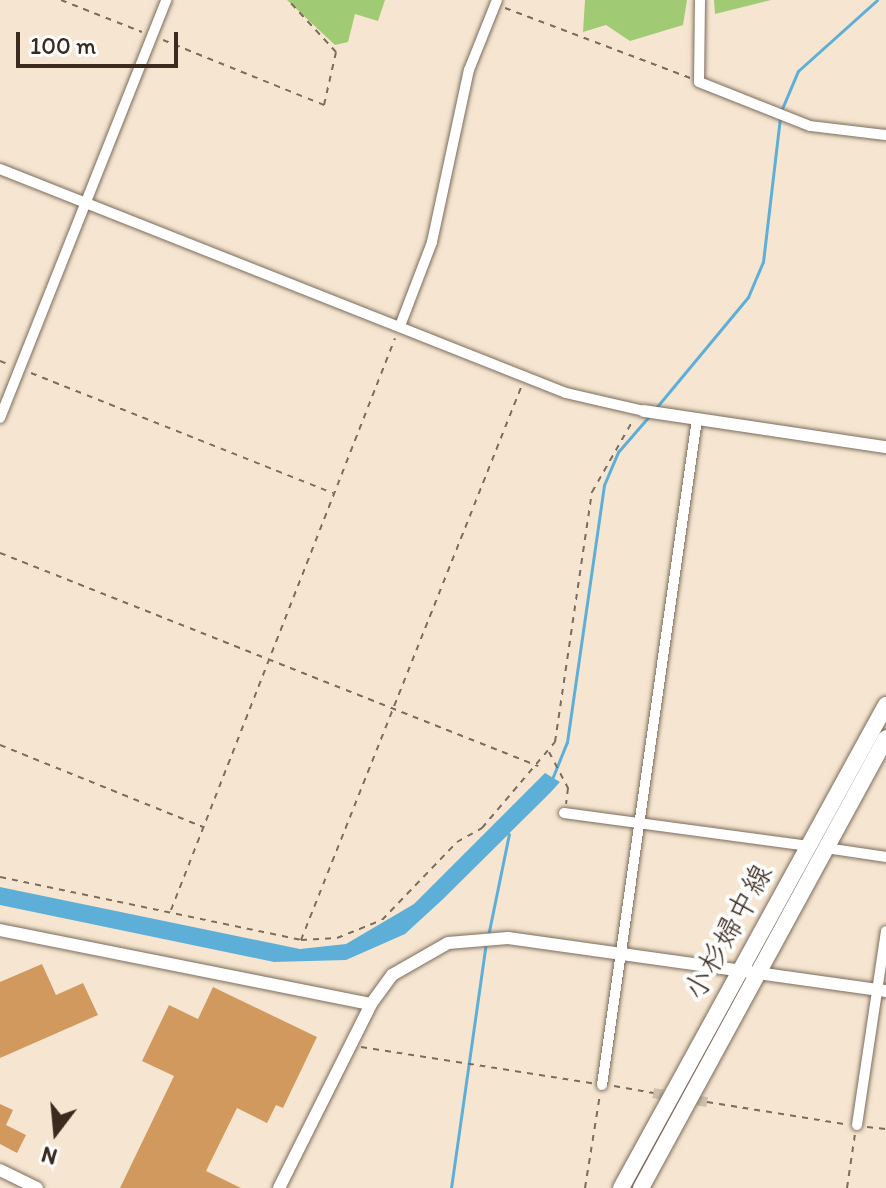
<!DOCTYPE html>
<html>
<head>
<meta charset="utf-8">
<style>
	body { margin:0 }
	#map { position:relative; width:886px; height:1188px; overflow:hidden; background:#f6e6d1; font-family:Itim,"Klee One",sans-serif }
	div>[style] { position:absolute }
	.green>* { inset:0; background:#a1ca75 }
	.water>* { inset:0; background:#5eafd8 }
	.stream>* { height:3px; margin:-1.5px; padding:0 1.5px; transform-origin:1.5px; border-radius:1.5px; background:#5eafd8 }
	.building>* { inset:0; background:#d1995e }
	.minor-tunnel>* { height:10px; margin-top:-5px; transform-origin:0; background:repeating-linear-gradient(90deg,#d1c0ad 0 10px,transparent 0 15px) }
	.path>* { height:2px; margin-top:-1px; transform-origin:0; background:repeating-linear-gradient(90deg,#7c6c5d 0 6px,transparent 0 12px) }
	.roads { filter:drop-shadow(0 0 2px #7c6c5d) drop-shadow(0 0 2px #7c6c5d) }
	.minor>* { height:10px; margin:-5px; padding:0 5px; transform-origin:5px; border-radius:5px; background:#fff }
	.tertiary>* { height:12px; margin:-6px; padding:0 6px; transform-origin:6px; border-radius:6px; background:#fff }
	.primary>* { height:16px; margin:-8px; padding:0 8px; transform-origin:8px; border-radius:8px; background:#fff }
	span { translate:-50% -50%; white-space:nowrap; text-align:center; line-height:1.15; -webkit-text-stroke:8px #fff; paint-order:stroke }
	.street-label { font-size:30px; color:#3b2a1e }
	.north { position:absolute; left:16px; top:1092px; width:80px; height:80px; -webkit-text-stroke:6px #fff; paint-order:stroke; rotate:196deg; font-size:22px; font-weight:700; line-height:32px; text-align:center; color:#3b2a1e }
	.north::after { content:''; display:block; margin:auto; width:28px; height:36px; background:#3b2a1e; clip-path:polygon(50% 0,100% 100%,50% 72%,0 100%) }
	.scale { position:absolute; left:16px; top:32px; width:162px; height:36px; box-sizing:border-box; border:4px solid #3b2a1e; border-top:0; padding-left:10px; font-size:24px; line-height:28px; white-space:nowrap; color:#3b2a1e; -webkit-text-stroke:6px #fff; paint-order:stroke }
</style>
</head>
<body>
<div id="map">
	<div class="green">
		<div style="clip-path:polygon(287px 0,385px 0,378px 21px,355px 14px,348px 42px,335px 45px)"></div>
		<div style="clip-path:polygon(585px 0,687px 0,683px 25px,630px 41px,606px 25px,583px 32px)"></div>
		<div style="clip-path:polygon(714px 0,771px 0,715px 14px)"></div>
	</div>
	<div class="water">
		<div style="clip-path:polygon(545px 773px,560px 782px,550px 793px,442px 900px,405px 934px,346px 960px,274px 962px,0 905px,0 887px,300px 949px,346px 944px,414px 904px)"></div>
	</div>
	<div class="stream">
		<div style="left:781px;top:111px;width:43px;rotate:-67deg"></div>
		<div style="left:798px;top:71px;width:106px;rotate:-41.9deg"></div>
		<div style="left:655px;top:409px;width:146px;rotate:-50.3deg"></div>
		<div style="left:748px;top:297px;width:38px;rotate:-67deg"></div>
		<div style="left:763px;top:262px;width:145px;rotate:-83.3deg"></div>
		<div style="left:552px;top:779px;width:40px;rotate:-68deg"></div>
		<div style="left:567px;top:742px;width:260px;rotate:-81.8deg"></div>
		<div style="left:604px;top:485px;width:36px;rotate:-67deg"></div>
		<div style="left:618px;top:452px;width:49px;rotate:-49.1deg"></div>
		<div style="left:488px;top:936px;width:104px;rotate:-78.4deg"></div>
		<div style="left:451px;top:1188px;width:247px;rotate:-81.9deg"></div>
	</div>
	<div class="building">
		<div style="clip-path:polygon(42px 964px,56px 995px,83px 983px,98px 1015px,0 1058px,0 982px)"></div>
		<div style="clip-path:polygon(213px 987px,317px 1037px,283px 1108px,276px 1105px,267px 1123px,237px 1108px,206px 1171px,241px 1188px,120px 1188px,174px 1076px,142px 1061px,169px 1005px,198px 1019px)"></div>
		<div style="clip-path:polygon(0 1104px,13px 1110px,6px 1125px,26px 1135px,17px 1153px,0 1144px)"></div>
	</div>
	<div class="minor-tunnel">
		<div style="left:653px;top:1093px;width:55px;rotate:9.5deg"></div>
	</div>
	<div class="path">
		<div style="left:61px;top:0;width:87px;rotate:21.6deg"></div>
		<div style="left:505px;top:8px;width:198px;rotate:20.7deg"></div>
		<div style="left:163px;top:40px;width:174px;rotate:22deg"></div>
		<div style="left:324px;top:105px;width:54px;rotate:-77.2deg"></div>
		<div style="left:336px;top:52px;width:71px;rotate:-132.7deg"></div>
		<div style="left:0;top:361px;width:11px;rotate:22deg"></div>
		<div style="left:31px;top:373px;width:325px;rotate:21.7deg"></div>
		<div style="left:0;top:553px;width:579px;rotate:21.6deg"></div>
		<div style="left:0;top:745px;width:219px;rotate:22deg"></div>
		<div style="left:549px;top:752px;width:41px;rotate:62.2deg"></div>
		<div style="left:568px;top:788px;width:16px;rotate:97deg"></div>
		<div style="left:0;top:877px;width:308px;rotate:11.8deg"></div>
		<div style="left:301px;top:940px;width:36px;rotate:-3deg"></div>
		<div style="left:337px;top:938px;width:48px;rotate:-21.8deg"></div>
		<div style="left:382px;top:920px;width:108px;rotate:-46.1deg"></div>
		<div style="left:457px;top:842px;width:29px;rotate:-29deg"></div>
		<div style="left:482px;top:828px;width:113px;rotate:-49.7deg"></div>
		<div style="left:555px;top:742px;width:253px;rotate:-81.6deg"></div>
		<div style="left:592px;top:492px;width:83px;rotate:-60.3deg"></div>
		<div style="left:171px;top:910px;width:614px;rotate:-68.61deg"></div>
		<div style="left:301px;top:940px;width:597px;rotate:-68.29deg"></div>
		<div style="left:361px;top:1047px;width:234px;rotate:8.9deg"></div>
		<div style="left:614px;top:1086px;width:40px;rotate:10deg"></div>
		<div style="left:707px;top:1102px;width:140px;rotate:9.1deg"></div>
		<div style="left:867px;top:1127px;width:19px;rotate:6deg"></div>
		<div style="left:585px;top:1188px;width:95px;rotate:-80.9deg"></div>
		<div style="left:847px;top:1188px;width:55px;rotate:-81.6deg"></div>
	</div>
	<div class="roads">
		<div class="minor">
			<div style="left:700px;top:0;width:82px;rotate:90.7deg"></div>
			<div style="left:699px;top:82px;width:119px;rotate:21.6deg"></div>
			<div style="left:810px;top:126px;width:77px;rotate:6.8deg"></div>
			<div style="left:0;top:169px;width:609px;rotate:21.59deg"></div>
			<div style="left:566px;top:393px;width:80px;rotate:13deg"></div>
			<div style="left:400px;top:326px;width:90px;rotate:-69.1deg"></div>
			<div style="left:432px;top:242px;width:176px;rotate:-77.9deg"></div>
			<div style="left:469px;top:70px;width:75px;rotate:-68.2deg"></div>
			<div style="left:0;top:418px;width:450px;rotate:-68.3deg"></div>
			<div style="left:564px;top:813px;width:245px;rotate:7.7deg"></div>
			<div style="left:826px;top:848px;width:61px;rotate:8.5deg"></div>
			<div style="left:602px;top:1085px;width:673px;rotate:-81.88deg"></div>
			<div style="left:857px;top:1125px;width:196px;rotate:-81.5deg"></div>
		</div>
		<div class="tertiary">
			<div style="left:644px;top:411px;width:245px;rotate:8.5deg"></div>
			<div style="left:0;top:930px;width:378px;rotate:11.3deg"></div>
			<div style="left:0;top:1170px;width:41px;rotate:25.9deg"></div>
			<div style="left:279px;top:1188px;width:206px;rotate:-63.4deg"></div>
			<div style="left:371px;top:1004px;width:36px;rotate:-54deg"></div>
			<div style="left:392px;top:975px;width:64px;rotate:-29.7deg"></div>
			<div style="left:448px;top:943px;width:60px;rotate:-4.8deg"></div>
			<div style="left:508px;top:938px;width:382px;rotate:8deg"></div>
		</div>
		<div class="primary">
			<div style="left:621px;top:1188px;width:551px;rotate:-61.25deg"></div>
			<div style="left:641px;top:1188px;width:512px;rotate:-61.43deg"></div>
		</div>
	</div>
	<div class="street-label">
		<span style="left:728px;top:932px;rotate:-61deg">小杉婦中線</span>
	</div>
	<div class="north">N</div>
	<div class="scale">100 m</div>
</div>
</body>
</html>
